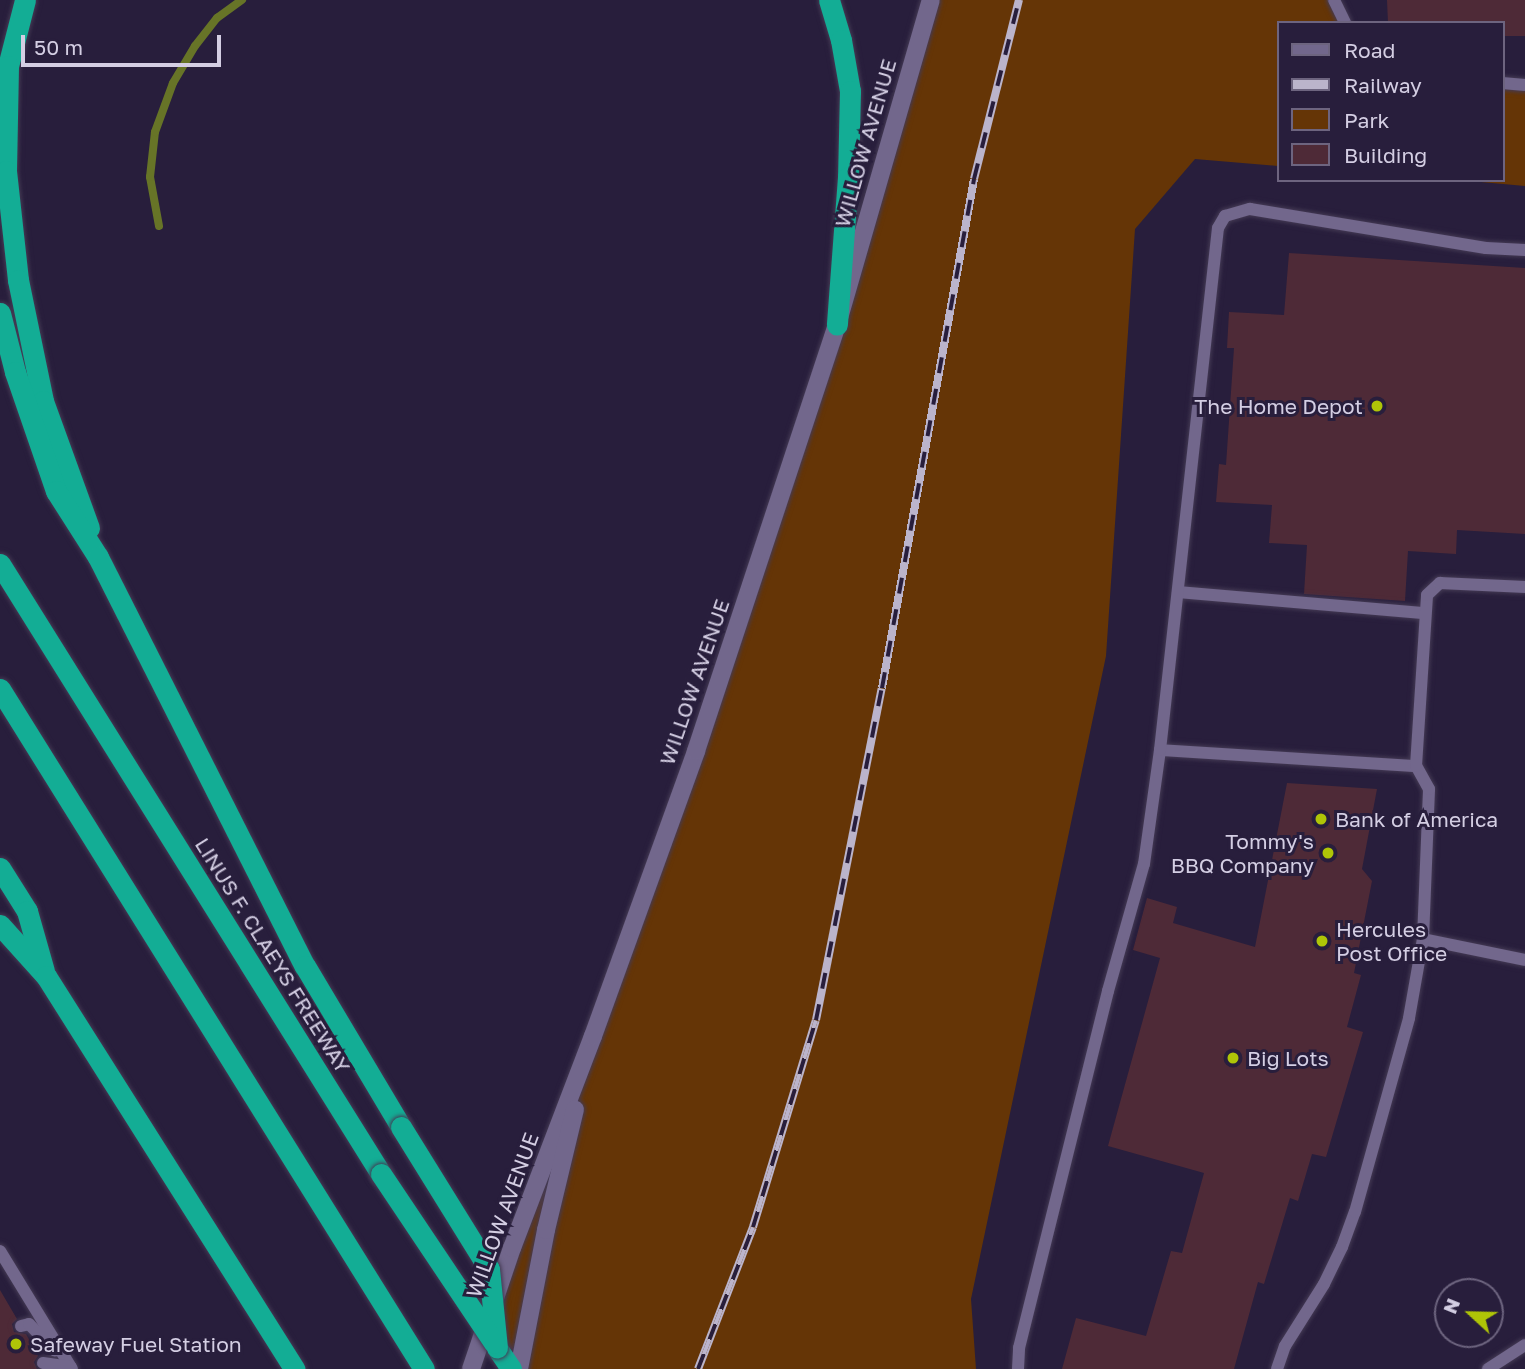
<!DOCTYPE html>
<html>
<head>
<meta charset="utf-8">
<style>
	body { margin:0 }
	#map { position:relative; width:1525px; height:1369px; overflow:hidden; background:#281e3c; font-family:"Golos Text",sans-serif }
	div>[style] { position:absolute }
	.green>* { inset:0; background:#653506 }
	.stream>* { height:8px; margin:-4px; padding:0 4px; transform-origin:4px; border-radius:4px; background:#677427 }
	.building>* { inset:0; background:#4e2a37 }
	.roads { filter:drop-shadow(0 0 2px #443a54) drop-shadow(0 0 2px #443a54) }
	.lane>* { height:12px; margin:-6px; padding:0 6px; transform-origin:6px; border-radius:6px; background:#72678c }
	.secondary>* { height:18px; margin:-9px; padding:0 9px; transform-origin:9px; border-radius:9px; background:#72678c }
	.highway>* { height:21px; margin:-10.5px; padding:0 10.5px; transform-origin:10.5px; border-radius:10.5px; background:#13ad95 }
	.rail>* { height:8px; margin-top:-4px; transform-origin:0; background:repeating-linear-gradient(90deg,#281e3c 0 16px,#bbb4cb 0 32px); box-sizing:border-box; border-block:2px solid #bbb4cb }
	.bridges { filter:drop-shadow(0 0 2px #443a54) drop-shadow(0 0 2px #443a54) }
	.highway-bridge>* { height:21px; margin:-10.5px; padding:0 10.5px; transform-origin:10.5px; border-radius:10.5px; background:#13ad95 }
	.dots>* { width:19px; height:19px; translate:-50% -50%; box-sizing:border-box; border:4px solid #281e3c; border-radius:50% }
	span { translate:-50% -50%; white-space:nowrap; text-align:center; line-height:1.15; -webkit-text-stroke:6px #281e3c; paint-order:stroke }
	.street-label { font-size:21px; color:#d4cee3 }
	.poi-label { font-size:21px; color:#d4cee3 }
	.right { translate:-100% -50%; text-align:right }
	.left { translate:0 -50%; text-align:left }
	.legend { position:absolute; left:1277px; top:21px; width:228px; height:161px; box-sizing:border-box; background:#281e3c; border:2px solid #6d647f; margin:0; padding:9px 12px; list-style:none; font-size:21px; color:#d4cee3 }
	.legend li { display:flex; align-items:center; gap:14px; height:35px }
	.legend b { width:35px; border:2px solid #6d647f }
	.north { position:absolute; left:1434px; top:1278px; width:70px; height:70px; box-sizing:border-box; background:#281e3c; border:2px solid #6d647f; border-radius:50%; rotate:292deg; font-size:19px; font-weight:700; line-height:28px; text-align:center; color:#d4cee3 }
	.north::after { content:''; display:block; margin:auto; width:24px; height:32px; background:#afc507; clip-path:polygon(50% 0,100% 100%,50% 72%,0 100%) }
	.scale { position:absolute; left:21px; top:35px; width:200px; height:32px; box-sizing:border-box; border:4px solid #d4cee3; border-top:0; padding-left:9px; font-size:21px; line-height:24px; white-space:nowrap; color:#d4cee3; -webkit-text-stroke:5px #281e3c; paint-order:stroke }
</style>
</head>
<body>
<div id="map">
	<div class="green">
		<div style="clip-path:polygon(931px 0,1334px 0,1345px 23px,1278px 23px,1278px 166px,1195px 159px,1135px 229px,1106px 656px,971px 1299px,976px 1369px,513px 1369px,497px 1348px,500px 1298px,696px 751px)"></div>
		<div style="clip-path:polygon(1502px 83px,1525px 85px,1525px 186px,1459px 180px,1502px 180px)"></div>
	</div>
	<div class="stream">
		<div style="left:159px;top:226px;width:50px;rotate:-100.4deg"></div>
		<div style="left:150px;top:177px;width:45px;rotate:-83.7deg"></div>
		<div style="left:155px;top:132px;width:52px;rotate:-69.8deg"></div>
		<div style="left:173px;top:83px;width:43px;rotate:-59.3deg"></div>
		<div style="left:195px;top:46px;width:36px;rotate:-52deg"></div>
		<div style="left:217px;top:18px;width:31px;rotate:-36deg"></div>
	</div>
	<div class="building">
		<div style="clip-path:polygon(1387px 0,1525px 0,1525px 36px,1502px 36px,1502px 23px,1388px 23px)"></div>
		<div style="clip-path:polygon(1289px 253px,1525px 268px,1525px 534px,1457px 530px,1456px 554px,1408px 551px,1405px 601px,1304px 594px,1307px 545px,1269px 543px,1272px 505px,1216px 502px,1219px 464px,1226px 465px,1234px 348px,1227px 348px,1229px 312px,1284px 315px)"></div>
		<div style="clip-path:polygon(1287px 783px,1377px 789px,1362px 869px,1372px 881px,1354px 973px,1361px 975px,1347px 1027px,1363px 1032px,1326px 1157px,1312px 1154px,1298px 1201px,1290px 1198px,1264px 1284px,1258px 1282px,1234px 1369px,1062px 1369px,1076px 1318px,1146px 1336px,1171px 1251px,1182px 1253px,1204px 1173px,1108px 1146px,1160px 958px,1133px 950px,1147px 898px,1177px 907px,1173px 923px,1255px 947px)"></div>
		<div style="clip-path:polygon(0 1290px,17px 1319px,12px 1324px,14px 1332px,26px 1334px,38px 1356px,34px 1362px,37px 1369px,0 1369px)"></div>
	</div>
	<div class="roads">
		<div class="lane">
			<div style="left:1334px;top:0;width:25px;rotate:64deg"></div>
			<div style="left:1502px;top:83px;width:23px;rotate:5deg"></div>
			<div style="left:1178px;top:592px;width:248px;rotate:4.9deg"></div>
			<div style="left:1160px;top:750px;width:256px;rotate:3.6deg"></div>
			<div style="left:1423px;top:939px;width:104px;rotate:11.6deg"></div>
			<div style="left:0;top:1251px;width:138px;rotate:58.6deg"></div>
			<div style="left:21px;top:1326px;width:8px;rotate:-14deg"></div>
			<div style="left:29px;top:1324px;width:37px;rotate:46deg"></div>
			<div style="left:43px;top:1363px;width:28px;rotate:8deg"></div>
			<div style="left:1018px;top:1369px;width:21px;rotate:-87deg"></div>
			<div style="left:1019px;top:1348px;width:368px;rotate:-76deg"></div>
			<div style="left:1108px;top:991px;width:132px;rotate:-74.2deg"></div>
			<div style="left:1144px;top:864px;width:115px;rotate:-82deg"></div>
			<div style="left:1160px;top:750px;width:525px;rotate:-83.66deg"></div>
			<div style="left:1218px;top:228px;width:14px;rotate:-60deg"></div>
			<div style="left:1225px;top:216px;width:26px;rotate:-16deg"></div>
			<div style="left:1250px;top:209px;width:239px;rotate:9.4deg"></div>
			<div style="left:1486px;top:248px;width:39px;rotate:3deg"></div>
			<div style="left:1277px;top:1369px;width:24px;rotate:-71deg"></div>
			<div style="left:1285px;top:1346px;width:73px;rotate:-57.8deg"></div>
			<div style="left:1324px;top:1284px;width:41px;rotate:-64.1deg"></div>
			<div style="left:1342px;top:1247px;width:37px;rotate:-70deg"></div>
			<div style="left:1355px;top:1212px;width:201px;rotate:-74.4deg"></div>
			<div style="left:1409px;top:1018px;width:80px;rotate:-80deg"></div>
			<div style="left:1423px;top:939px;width:150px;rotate:-87.7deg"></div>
			<div style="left:1429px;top:789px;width:26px;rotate:-119deg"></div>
			<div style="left:1416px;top:766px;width:171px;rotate:-86.3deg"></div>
			<div style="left:1427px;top:595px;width:18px;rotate:-43deg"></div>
			<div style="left:1440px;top:583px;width:85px;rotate:2.7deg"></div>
			<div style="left:1488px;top:1369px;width:44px;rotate:-33deg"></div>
		</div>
		<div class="secondary">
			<div style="left:471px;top:1369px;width:128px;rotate:-71.3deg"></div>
			<div style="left:512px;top:1248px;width:227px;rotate:-69.1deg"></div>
			<div style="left:593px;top:1036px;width:303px;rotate:-70.1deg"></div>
			<div style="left:696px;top:751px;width:449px;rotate:-71.7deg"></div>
			<div style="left:837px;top:325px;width:338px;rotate:-73.9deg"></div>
			<div style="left:519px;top:1369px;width:142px;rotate:-79deg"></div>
			<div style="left:546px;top:1230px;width:124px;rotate:-76.5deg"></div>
		</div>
		<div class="highway">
			<div style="left:25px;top:0;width:68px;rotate:104.4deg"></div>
			<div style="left:8px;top:66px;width:105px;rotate:91.1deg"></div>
			<div style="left:6px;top:171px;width:110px;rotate:83.7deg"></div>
			<div style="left:18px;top:280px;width:124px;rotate:78.3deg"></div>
			<div style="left:43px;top:401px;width:135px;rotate:70.1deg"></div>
			<div style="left:829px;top:0;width:42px;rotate:73.3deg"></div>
			<div style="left:841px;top:40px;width:52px;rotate:80deg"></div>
			<div style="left:850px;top:91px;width:86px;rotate:91.3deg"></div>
			<div style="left:848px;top:177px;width:148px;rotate:94.3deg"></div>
			<div style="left:0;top:313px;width:61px;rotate:75.7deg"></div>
			<div style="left:15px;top:372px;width:126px;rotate:71deg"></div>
			<div style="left:56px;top:491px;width:78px;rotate:57.5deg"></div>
			<div style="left:98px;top:557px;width:458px;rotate:63.2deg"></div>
			<div style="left:305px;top:966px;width:187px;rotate:59.2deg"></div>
			<div style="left:0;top:564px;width:719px;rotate:58.01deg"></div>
			<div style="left:0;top:689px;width:801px;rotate:58.06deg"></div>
			<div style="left:0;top:868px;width:51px;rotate:57.9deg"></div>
			<div style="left:27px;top:911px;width:62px;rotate:74.2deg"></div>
			<div style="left:0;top:925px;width:69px;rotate:48deg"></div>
			<div style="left:46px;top:976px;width:465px;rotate:57.7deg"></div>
			<div style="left:497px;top:1348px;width:25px;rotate:56deg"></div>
		</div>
	</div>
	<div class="rail">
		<div style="left:698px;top:1369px;width:152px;rotate:-68.8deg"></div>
		<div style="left:753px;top:1227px;width:216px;rotate:-73.1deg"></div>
		<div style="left:816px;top:1020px;width:338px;rotate:-78.8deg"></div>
		<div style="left:882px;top:688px;width:517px;rotate:-79.75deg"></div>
		<div style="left:974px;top:179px;width:185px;rotate:-75.9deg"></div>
	</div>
	<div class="bridges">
		<div class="highway-bridge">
			<div style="left:401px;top:1127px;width:167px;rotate:58.2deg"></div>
			<div style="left:489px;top:1269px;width:79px;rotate:84.2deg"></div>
			<div style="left:381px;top:1174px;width:203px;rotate:56.2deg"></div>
		</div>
	</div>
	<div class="dots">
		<div style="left:1377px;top:406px;background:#afc507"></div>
		<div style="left:1321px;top:819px;background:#afc507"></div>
		<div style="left:1328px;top:853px;background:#afc507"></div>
		<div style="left:1322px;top:941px;background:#afc507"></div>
		<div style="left:1233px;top:1058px;background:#afc507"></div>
		<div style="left:16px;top:1344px;background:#afc507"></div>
	</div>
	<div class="street-label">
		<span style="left:865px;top:143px;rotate:-74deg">WILLOW AVENUE</span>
		<span style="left:694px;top:682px;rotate:-71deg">WILLOW AVENUE</span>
		<span style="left:273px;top:955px;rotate:58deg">LINUS F. CLAEYS FREEWAY</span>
		<span style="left:502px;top:1215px;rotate:-70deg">WILLOW AVENUE</span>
	</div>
	<div class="poi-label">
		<span class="right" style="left:1363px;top:406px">The Home Depot</span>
		<span class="left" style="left:1335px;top:819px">Bank of America</span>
		<span class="right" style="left:1314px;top:853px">Tommy's<br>BBQ Company</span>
		<span class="left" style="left:1336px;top:941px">Hercules<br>Post Office</span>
		<span class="left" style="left:1247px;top:1058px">Big Lots</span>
		<span class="left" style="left:30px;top:1344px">Safeway Fuel Station</span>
	</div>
	<ul class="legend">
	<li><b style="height:9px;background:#72678c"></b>Road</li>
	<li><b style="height:9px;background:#bbb4cb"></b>Railway</li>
	<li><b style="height:19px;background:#653506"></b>Park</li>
	<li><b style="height:19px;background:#4e2a37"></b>Building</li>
	</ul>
	<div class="north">N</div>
	<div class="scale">50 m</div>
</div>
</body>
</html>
